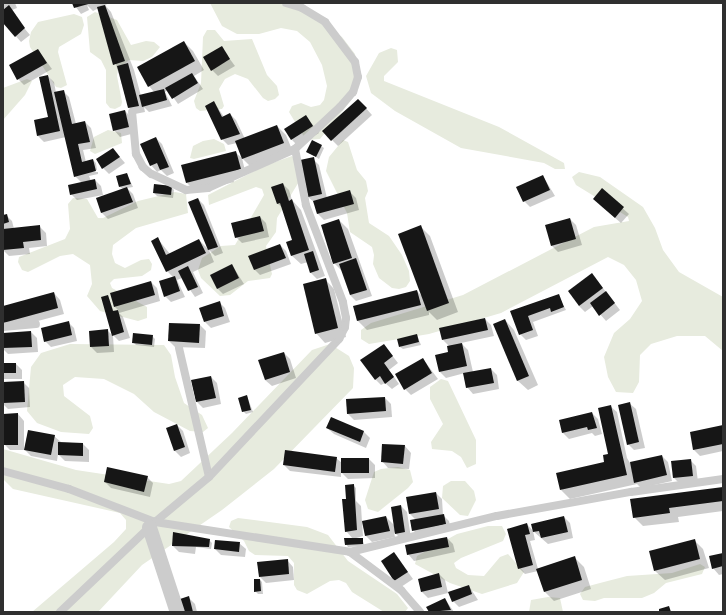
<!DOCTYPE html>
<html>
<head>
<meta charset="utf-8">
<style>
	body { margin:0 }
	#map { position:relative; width:726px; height:615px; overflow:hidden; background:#fff; font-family:"DM Sans",sans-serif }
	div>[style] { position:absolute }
	.green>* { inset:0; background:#e7ebde }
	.shadow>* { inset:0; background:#0003 }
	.building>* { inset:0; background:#161616 }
	.lane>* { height:8px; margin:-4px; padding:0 4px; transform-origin:4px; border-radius:4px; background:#ccc }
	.street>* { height:15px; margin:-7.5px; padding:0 7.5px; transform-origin:7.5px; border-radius:7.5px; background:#ccc }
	span { translate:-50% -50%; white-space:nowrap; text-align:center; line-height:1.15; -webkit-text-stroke:4px #fff; paint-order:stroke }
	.frame { position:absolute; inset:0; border:4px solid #2f2f2f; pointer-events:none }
</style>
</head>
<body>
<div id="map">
	<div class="green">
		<div style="clip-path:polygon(210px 3px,296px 3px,342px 37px,355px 54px,359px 77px,353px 98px,320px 139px,306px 140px,289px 112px,292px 106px,301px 103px,311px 107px,320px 105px,324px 100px,327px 86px,322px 65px,310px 42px,297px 31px,281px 28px,259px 34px,237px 34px,222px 26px)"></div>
		<div style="clip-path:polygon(95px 12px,117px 20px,131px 45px,146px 41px,154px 42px,160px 47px,152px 57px,143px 61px,129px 60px,118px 69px,117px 76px,122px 102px,121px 106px,115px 109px,110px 108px,106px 103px,106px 70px,101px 60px,90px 52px,87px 17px)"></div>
		<div style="clip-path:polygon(74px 14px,82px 17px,84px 25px,81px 34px,59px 47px,58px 52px,67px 85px,61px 88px,56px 87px,45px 70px,30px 47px,29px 41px,31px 32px,38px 22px)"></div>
		<div style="clip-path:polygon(207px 30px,215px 30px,224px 41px,252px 39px,267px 75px,277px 86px,279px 95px,275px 99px,268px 101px,263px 98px,248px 79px,235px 74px,225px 79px,219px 89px,224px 106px,222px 109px,200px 111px,196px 108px,194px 101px,201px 83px,203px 37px)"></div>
		<div style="clip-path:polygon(391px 48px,397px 50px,398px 62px,384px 76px,384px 81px,499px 127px,564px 163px,565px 169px,555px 169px,544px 163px,461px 148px,395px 111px,371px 93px,366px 76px,379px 53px)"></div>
		<div style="clip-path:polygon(27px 79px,32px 81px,25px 95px,3px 120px,3px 88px)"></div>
		<div style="clip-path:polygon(108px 130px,121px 133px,122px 143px,95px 154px,90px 151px,94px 137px)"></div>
		<div style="clip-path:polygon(214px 139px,224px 144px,226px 151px,194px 159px,190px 158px,193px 146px,203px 141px)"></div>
		<div style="clip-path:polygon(343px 140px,348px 142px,357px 170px,366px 181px,368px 191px,365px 198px,369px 223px,389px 236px,402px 255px,409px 271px,410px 281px,406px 287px,399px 289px,392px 288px,379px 278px,373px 264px,374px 255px,372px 247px,350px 232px,347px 213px,326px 171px,329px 157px)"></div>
		<div style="clip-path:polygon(292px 156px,296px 160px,300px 180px,277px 218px,276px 232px,266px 246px,272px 274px,270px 278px,248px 281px,230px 295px,220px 296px,201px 278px,198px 270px,202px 258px,221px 246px,235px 245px,264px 195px,262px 189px,256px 187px,209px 205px,208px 195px,264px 166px)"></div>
		<div style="clip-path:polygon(579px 172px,600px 177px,643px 207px,655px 228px,663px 250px,679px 272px,723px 297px,723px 351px,705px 336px,677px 336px,651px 344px,640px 355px,639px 382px,633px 393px,616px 392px,608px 377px,604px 357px,614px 333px,630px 319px,642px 301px,636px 280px,624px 265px,608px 257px,501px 313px,429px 334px,369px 344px,361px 339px,361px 330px,371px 323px,463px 295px,594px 227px,629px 221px,628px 217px,576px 185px,572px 177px)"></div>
		<div style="clip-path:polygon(175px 192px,186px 194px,188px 213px,136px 228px,113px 245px,112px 254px,115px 263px,125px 268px,141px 260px,149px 259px,152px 264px,151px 270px,142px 276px,114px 279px,110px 283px,112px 288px,147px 307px,147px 318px,138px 321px,100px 311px,87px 296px,92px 284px,90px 265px,73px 254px,60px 256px,28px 272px,22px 270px,18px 262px,19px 257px,65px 239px,70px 229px,68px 204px,73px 198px,87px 199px,98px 218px,103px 218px,138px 201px)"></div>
		<div style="clip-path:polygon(70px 344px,164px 345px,171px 355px,175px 377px,184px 403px,202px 415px,208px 428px,203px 432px,190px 431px,154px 412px,134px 394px,104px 379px,75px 377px,63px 385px,64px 396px,90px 416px,93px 428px,89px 434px,61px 432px,37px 423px,27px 411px,31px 367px,41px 353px)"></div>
		<div style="clip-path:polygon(330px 344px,349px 356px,354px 368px,353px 388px,274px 469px,222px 510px,142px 565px,98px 612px,32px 612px,114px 542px,126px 529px,126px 520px,120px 513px,13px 489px,3px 479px,3px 449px,76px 470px,169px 484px,181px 481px,232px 433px,312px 350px)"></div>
		<div style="clip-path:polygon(441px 379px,448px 381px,476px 440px,476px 464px,467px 468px,461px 457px,452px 451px,432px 449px,431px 442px,443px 424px,430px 399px,430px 387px)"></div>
		<div style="clip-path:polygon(398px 467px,410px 470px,413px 482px,408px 488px,378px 512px,368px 509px,365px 500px,374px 472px,381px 469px)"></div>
		<div style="clip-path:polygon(451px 481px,465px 481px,474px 491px,476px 500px,468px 516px,460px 515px,442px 498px,443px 486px)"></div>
		<div style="clip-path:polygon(238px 518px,307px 527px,328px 535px,348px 561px,397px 594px,408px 608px,405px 612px,384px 612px,352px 592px,346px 583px,339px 580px,330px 581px,307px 594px,297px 590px,294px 585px,294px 563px,288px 556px,255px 555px,249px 551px,244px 541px,229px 527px,231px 521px)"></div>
		<div style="clip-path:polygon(488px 526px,502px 526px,506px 534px,503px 541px,461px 558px,454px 563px,456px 568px,468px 575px,484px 576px,500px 557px,508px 554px,524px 572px,517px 583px,482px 594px,450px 583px,415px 564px,417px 556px,457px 534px)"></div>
		<div style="clip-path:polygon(700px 564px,705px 567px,702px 574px,666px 583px,654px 593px,642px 598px,604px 598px,595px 601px,583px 600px,580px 594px,585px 587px,600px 583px,627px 576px,672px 573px)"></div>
		<div style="clip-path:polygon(548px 597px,560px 598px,563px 612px,529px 612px,531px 600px)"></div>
	</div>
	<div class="shadow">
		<div style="clip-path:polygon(3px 3px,15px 3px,17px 8px,12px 10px,16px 15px,14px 16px,30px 35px,21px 42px,5px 24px,3px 25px)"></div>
		<div style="clip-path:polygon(73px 3px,110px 3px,105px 5px,111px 12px,134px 70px,141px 96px,154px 92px,149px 86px,184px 42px,193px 51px,204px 70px,194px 76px,203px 89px,178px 104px,168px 90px,165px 92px,172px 106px,149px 112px,144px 107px,145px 112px,135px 114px,129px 108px,99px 8px,93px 11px,87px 5px,89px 10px,81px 14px)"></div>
		<div style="clip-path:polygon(221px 47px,235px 66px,218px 76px,212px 70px)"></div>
		<div style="clip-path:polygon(38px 50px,52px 69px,24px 85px,18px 79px)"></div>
		<div style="clip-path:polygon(48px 76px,54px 82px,56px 93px,63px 91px,69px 97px,76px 124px,85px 122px,91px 128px,96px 148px,83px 150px,86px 162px,93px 160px,96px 163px,97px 170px,88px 172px,98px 172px,98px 174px,89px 176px,91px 181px,95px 180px,101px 186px,103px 195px,77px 200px,71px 194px,82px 183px,75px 176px,66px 137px,44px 142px,38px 136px,49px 118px)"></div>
		<div style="clip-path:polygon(214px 102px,224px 117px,230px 114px,236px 120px,245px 139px,277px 126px,286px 135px,293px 152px,252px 168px,243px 159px,237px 143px,228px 145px,222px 139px)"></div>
		<div style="clip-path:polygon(364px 106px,372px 115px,338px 146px,323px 131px)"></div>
		<div style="clip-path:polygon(125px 111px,131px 117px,135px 133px,120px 137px,114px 130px)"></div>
		<div style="clip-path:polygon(306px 116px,319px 133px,298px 146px,292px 140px)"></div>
		<div style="clip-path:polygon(156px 138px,162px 144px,174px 173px,167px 176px,161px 170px,157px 172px,151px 165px)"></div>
		<div style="clip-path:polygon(321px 146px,324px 148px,319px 159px,307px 151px)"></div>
		<div style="clip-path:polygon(113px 149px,125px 163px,109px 174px,103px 168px)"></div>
		<div style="clip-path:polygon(235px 152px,242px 158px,246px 175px,233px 179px,234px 182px,196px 192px,187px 183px)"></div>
		<div style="clip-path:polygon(313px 159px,319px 165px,327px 198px,350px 192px,356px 198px,359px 210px,324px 220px,318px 214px,315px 203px,308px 197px)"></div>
		<div style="clip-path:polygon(127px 174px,133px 187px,127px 188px,133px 194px,138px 208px,108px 219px,102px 213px,97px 199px,123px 189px,120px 187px)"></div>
		<div style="clip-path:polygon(543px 176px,555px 196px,530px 207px,524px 201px)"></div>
		<div style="clip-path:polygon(283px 184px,289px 190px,292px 200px,301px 210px,325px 276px,317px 279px,311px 273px,308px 262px,301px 264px,291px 255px,293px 240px,283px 208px,278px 204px)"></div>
		<div style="clip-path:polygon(171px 187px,174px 190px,173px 198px,157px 196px,154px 193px)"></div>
		<div style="clip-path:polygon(602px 190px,629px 214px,621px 223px,600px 205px)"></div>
		<div style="clip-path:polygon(198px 199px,204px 205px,223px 253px,215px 256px,209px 250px,190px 202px)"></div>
		<div style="clip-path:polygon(6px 215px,12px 221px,14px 229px,40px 227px,46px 233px,47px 246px,29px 248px,30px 254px,9px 256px,3px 250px,3px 216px)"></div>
		<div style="clip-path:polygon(260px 217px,266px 223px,269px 237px,242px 243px,236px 237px)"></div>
		<div style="clip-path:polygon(570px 219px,576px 225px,582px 245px,558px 252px,552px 246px)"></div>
		<div style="clip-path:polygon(339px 220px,348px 229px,372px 296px,356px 301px,350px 295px,343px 272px,334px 263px)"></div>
		<div style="clip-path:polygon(421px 227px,430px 236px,458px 312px,437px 320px,429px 312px,429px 315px,367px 330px,358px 321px,354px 307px,417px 291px,423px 297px)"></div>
		<div style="clip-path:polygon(158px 239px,170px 254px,199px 240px,209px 250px,214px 262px,193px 272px,203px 293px,195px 297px,182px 278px,177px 280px,185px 297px,171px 302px,165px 296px,173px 277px,167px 271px)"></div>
		<div style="clip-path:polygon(280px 245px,286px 251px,291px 264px,260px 275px,254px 269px)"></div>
		<div style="clip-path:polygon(232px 265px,244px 284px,223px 294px,217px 288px)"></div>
		<div style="clip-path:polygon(592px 274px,620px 310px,606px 321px,593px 306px,585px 312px,579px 306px)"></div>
		<div style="clip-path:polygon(325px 279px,334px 289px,346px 337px,325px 343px,316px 333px)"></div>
		<div style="clip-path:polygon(151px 282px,157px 288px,160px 301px,119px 313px,123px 317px,130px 338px,119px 341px,113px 335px,108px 296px,114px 312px,119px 311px,115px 307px)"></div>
		<div style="clip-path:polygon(54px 293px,60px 300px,64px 314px,8px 329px,3px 323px,3px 307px)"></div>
		<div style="clip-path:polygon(558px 295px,566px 310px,533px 322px,538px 336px,526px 340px,520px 334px,512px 312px)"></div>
		<div style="clip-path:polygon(219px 302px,225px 308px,230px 322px,211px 328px,205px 322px)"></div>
		<div style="clip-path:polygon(485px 319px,491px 325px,494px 336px,461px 343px,468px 350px,473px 372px,491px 369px,497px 375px,499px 389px,473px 394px,467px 387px,465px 373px,446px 378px,440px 372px,450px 347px,443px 340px)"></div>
		<div style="clip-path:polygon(505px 320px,514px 330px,538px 385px,528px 390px,518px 381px,495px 325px)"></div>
		<div style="clip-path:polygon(68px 322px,74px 328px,77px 341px,51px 347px,45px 341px)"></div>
		<div style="clip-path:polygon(200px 325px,206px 331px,205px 348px,175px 347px,169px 341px)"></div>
		<div style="clip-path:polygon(107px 330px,113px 336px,114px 352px,97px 353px,91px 347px)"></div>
		<div style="clip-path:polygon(31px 332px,37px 338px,38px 352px,8px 354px,3px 349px,3px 334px)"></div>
		<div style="clip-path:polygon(417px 335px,421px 345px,403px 349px,400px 347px)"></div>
		<div style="clip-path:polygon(152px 336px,155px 339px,154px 347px,136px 345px,133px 342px)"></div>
		<div style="clip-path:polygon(384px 345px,398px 363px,389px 370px,399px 384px,392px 389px,385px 383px,381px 385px,375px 379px)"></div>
		<div style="clip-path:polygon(284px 353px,290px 359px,296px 378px,272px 386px,265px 380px)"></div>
		<div style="clip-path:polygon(423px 359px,438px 379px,411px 395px,405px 389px)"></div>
		<div style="clip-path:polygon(3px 364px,16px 364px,22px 370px,22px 379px,3px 379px)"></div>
		<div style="clip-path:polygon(211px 377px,217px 383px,221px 404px,203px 408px,197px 402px)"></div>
		<div style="clip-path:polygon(23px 382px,29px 388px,30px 407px,8px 409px,3px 404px,3px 383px)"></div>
		<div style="clip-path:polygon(247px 396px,253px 412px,246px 414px,243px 411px)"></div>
		<div style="clip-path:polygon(385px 398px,391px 404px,392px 417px,354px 420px,348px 414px)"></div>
		<div style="clip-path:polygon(629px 403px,636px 409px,645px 448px,634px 450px,628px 444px)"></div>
		<div style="clip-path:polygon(610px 406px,617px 412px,627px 458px,630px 463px,662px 456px,668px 462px,672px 481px,641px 488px,637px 484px,570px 499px,561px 490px,606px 463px,610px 455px)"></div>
		<div style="clip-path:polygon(592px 413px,598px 419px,602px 434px,595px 436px,592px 433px,569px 439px,563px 433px,560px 421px)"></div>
		<div style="clip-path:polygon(18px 414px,24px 421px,24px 450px,10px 450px,4px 444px,3px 415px)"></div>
		<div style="clip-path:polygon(177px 425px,183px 431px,190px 453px,181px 457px,175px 451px)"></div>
		<div style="clip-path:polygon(723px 426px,723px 451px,700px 456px,694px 450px,691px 433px)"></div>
		<div style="clip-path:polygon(327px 428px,364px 432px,370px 438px,366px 448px,334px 434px)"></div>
		<div style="clip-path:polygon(54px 436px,61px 442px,83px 444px,89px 450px,89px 462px,65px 461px,58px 454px,57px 461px,31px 456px,25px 450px)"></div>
		<div style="clip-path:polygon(405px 446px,411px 453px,409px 469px,388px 468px,382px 461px)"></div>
		<div style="clip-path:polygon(336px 458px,342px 463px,369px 459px,375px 465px,375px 478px,348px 479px,341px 472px,341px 477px,290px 471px,284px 465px)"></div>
		<div style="clip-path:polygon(690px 460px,696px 466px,698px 482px,680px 484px,674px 478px,672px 462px)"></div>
		<div style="clip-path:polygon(147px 477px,153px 483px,150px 497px,111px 488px,105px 482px)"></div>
		<div style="clip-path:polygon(353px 485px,356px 488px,356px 501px,361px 506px,362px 522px,386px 517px,394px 525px,401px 506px,407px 512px,411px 538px,402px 540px,394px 532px,395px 537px,372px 542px,366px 536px,362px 523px,363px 536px,353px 539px,362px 539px,365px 546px,348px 547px,346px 544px,353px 539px,346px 531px,347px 500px)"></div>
		<div style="clip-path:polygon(723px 488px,723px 511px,678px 517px,679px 522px,643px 526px,634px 517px)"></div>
		<div style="clip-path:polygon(436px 493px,442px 499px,443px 515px,449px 521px,451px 530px,419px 536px,413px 530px,416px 520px,410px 514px)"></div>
		<div style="clip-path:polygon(564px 517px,570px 523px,573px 538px,548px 544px,533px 531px,535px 540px,530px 541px,538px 569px,574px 557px,584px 567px,591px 589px,554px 601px,545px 592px,538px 571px,525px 574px,519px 568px,527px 524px,534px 532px)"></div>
		<div style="clip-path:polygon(174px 533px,209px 540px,212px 543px,211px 549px,196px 547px,195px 554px,179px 552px,173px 546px)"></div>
		<div style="clip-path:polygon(447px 538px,453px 544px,455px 552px,414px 561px,408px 554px)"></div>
		<div style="clip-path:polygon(694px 540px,703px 549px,709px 568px,665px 580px,655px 571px)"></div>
		<div style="clip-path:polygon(239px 543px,246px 549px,245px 557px,221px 555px,215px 549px)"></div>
		<div style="clip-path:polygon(394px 553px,413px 579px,401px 587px,395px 581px)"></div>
		<div style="clip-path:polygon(723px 554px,723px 574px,719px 575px,713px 568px)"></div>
		<div style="clip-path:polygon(287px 560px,293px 567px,294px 580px,266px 583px,260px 577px)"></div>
		<div style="clip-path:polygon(439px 574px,445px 580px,448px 593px,428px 598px,422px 592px)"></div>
		<div style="clip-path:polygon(260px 580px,262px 582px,263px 594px,258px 594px,255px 591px)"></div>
		<div style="clip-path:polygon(469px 586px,478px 600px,459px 607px,453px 601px)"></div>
		<div style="clip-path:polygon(189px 598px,195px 604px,197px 612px,182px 612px)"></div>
		<div style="clip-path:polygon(445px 599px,454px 612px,430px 612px,428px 608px)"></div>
	</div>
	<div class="building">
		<div style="clip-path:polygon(72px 3px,92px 3px,74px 8px)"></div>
		<div style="clip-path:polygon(9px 5px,25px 28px,15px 37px,3px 23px,3px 10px)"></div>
		<div style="clip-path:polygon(105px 5px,125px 61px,113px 65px,97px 7px)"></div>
		<div style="clip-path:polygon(184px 41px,195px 61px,148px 87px,137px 67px)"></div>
		<div style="clip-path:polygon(222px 46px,230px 59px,211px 71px,203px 57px)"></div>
		<div style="clip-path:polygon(38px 49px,47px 63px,17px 80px,9px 65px)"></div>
		<div style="clip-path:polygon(128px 63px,139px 106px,128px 108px,117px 66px)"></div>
		<div style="clip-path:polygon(192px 73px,198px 83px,172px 99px,165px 88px)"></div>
		<div style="clip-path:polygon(48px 75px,60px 131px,37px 136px,34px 120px,48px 117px,39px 77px)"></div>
		<div style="clip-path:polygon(164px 89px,167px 100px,142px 107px,139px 95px)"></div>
		<div style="clip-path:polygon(64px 90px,72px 124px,85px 121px,90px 142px,78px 144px,82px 162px,93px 159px,96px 171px,74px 177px,54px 92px)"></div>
		<div style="clip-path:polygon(358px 99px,367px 108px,331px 141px,322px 131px)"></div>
		<div style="clip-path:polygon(214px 101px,222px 117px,230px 113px,240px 134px,221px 140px,205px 106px)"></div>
		<div style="clip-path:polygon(125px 110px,129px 127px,113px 131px,109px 114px)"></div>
		<div style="clip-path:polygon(306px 115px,313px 126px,291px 140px,284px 129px)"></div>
		<div style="clip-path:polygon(277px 125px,284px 143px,242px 159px,235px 141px)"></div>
		<div style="clip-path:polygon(156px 137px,169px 167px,160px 170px,157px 163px,150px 166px,140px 144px)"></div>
		<div style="clip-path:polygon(312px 140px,322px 145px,316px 157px,306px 152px)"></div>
		<div style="clip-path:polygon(113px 148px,120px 157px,102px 169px,96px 159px)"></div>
		<div style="clip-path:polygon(236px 151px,241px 169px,186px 183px,181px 165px)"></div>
		<div style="clip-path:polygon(314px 157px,322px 194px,308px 197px,300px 160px)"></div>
		<div style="clip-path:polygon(127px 173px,131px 184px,119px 187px,116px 176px)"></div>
		<div style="clip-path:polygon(543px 175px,550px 190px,523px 202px,516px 187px)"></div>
		<div style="clip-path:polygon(95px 179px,97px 189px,70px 195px,68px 185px)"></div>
		<div style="clip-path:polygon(283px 183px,289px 201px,292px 199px,309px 250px,291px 256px,286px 242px,292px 240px,280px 203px,277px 204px,271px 187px)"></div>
		<div style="clip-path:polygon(154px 184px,172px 186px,171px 195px,153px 193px)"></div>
		<div style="clip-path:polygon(127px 187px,133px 202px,101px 213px,96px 198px)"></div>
		<div style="clip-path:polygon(602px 188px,624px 207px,615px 218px,593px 199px)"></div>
		<div style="clip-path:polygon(350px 190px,354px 204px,317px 214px,313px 201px)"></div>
		<div style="clip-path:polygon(198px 198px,218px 247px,208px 250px,188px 202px)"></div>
		<div style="clip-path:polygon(7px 214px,9px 222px,3px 224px,3px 215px)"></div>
		<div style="clip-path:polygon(260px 216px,264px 231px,235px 238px,231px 223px)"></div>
		<div style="clip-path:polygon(570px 218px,576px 239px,551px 246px,545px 225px)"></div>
		<div style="clip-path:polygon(339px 219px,352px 258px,333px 264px,321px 225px)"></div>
		<div style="clip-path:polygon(40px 225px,41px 240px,23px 242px,24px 248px,3px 250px,3px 229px)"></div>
		<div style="clip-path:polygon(421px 225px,449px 303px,427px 311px,398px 234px)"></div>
		<div style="clip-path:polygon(158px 237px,166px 255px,199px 239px,206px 253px,166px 272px,151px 241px)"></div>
		<div style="clip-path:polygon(280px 244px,286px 258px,254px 270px,248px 256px)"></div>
		<div style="clip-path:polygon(313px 251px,319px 270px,310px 273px,304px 254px)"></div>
		<div style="clip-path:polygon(356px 258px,367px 290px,350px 295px,339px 264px)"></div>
		<div style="clip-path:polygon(232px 264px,239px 278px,217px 289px,210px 275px)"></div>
		<div style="clip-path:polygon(188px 266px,198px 287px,188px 291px,178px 271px)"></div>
		<div style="clip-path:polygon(592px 273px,603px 288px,579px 306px,568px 291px)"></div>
		<div style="clip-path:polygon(175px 276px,180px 291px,164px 297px,159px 281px)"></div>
		<div style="clip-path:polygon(326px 278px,338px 328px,315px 334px,303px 284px)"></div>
		<div style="clip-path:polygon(151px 281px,155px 295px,114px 307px,110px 293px)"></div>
		<div style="clip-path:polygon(417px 290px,421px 305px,357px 321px,353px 306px)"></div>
		<div style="clip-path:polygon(606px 291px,615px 303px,599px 316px,590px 303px)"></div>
		<div style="clip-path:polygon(54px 292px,58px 308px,3px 323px,3px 306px)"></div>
		<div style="clip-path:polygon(559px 294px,564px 307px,551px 312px,550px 308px,528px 316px,533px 330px,519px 335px,510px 311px)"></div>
		<div style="clip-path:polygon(108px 295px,113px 311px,118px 310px,124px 332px,112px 336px,101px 297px)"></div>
		<div style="clip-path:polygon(220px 301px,224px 316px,204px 322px,199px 308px)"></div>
		<div style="clip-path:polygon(485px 318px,488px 330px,442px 340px,439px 328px)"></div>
		<div style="clip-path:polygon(505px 319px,529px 376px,517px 381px,493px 324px)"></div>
		<div style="clip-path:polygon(69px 321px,72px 335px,44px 342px,41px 328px)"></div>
		<div style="clip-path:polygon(169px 323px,200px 324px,199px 343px,168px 341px)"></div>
		<div style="clip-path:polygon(108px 329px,109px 346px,90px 347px,89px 331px)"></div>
		<div style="clip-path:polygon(31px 331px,32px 347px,3px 348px,3px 333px)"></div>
		<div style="clip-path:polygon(133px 333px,153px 335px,152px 345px,132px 343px)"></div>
		<div style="clip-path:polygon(417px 334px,419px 342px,399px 347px,397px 339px)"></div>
		<div style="clip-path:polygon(462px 343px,467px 366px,439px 372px,435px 355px,448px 352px,447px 346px)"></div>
		<div style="clip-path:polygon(384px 344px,393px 356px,384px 363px,394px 377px,385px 384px,380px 376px,375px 380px,360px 360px)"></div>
		<div style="clip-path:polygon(284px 352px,290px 372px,265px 380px,258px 360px)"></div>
		<div style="clip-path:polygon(423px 358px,432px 373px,404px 390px,395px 374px)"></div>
		<div style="clip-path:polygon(3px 363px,16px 363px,16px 373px,3px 373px)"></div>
		<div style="clip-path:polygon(491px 368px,494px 383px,466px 388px,463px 373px)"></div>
		<div style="clip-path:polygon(211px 376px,216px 398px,196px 402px,191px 380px)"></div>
		<div style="clip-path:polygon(24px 381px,25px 402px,3px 403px,3px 382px)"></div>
		<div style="clip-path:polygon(247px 395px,251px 410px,242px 412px,238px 398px)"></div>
		<div style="clip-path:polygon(385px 397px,386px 411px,347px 414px,346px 399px)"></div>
		<div style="clip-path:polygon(630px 402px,639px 442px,627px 445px,618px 405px)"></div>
		<div style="clip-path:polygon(611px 405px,627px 475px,560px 490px,556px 473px,604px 462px,603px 455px,608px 454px,598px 408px)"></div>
		<div style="clip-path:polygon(592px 412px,597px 428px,588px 430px,587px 427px,562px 433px,559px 420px)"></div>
		<div style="clip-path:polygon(18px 413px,18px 445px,3px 445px,3px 414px)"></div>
		<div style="clip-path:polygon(331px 417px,364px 431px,360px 442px,326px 428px)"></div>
		<div style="clip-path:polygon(177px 424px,185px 447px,174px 451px,166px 428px)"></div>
		<div style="clip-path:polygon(723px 425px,723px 444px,693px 450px,690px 432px)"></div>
		<div style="clip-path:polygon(28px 430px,55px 435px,51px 455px,24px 450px)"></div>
		<div style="clip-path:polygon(58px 442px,83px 443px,83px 456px,58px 455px)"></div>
		<div style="clip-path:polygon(382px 444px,405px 445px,403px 464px,381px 462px)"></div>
		<div style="clip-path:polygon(285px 450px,337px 457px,335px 472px,283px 465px)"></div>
		<div style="clip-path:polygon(662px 455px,667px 475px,634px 483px,630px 462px)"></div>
		<div style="clip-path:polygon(341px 458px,369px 458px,369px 473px,341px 473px)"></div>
		<div style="clip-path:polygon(691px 459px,693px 476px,673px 478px,671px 461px)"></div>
		<div style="clip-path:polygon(107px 467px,148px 476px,144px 492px,104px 482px)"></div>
		<div style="clip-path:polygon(354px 484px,357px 530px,345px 532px,342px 499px,346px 499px,345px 485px)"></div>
		<div style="clip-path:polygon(723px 487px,723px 501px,669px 508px,670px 513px,633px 518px,630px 499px)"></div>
		<div style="clip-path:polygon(436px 492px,439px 509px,409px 514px,406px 497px)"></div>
		<div style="clip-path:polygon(401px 505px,405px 532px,395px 534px,391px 507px)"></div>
		<div style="clip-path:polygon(444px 514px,446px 524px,412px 531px,410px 520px)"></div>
		<div style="clip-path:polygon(386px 516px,390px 531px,365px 536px,362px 521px)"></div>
		<div style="clip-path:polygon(564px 516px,568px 532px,541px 538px,539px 531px,533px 532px,531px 524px)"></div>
		<div style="clip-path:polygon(527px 523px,530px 534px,525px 535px,533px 565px,518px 569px,507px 529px)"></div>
		<div style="clip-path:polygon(173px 532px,210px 539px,209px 547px,172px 546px)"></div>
		<div style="clip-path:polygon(447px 537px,449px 547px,407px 555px,405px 545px)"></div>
		<div style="clip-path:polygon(344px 538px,363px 538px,363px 544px,345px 545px)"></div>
		<div style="clip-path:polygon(695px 539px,700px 559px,654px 571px,649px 551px)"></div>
		<div style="clip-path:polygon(215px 540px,240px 542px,239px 552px,214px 549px)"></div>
		<div style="clip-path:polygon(394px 552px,408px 572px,394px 581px,381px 561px)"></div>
		<div style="clip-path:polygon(723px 553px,723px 566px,712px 569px,709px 556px)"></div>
		<div style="clip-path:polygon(575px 556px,582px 580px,544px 592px,536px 569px)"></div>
		<div style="clip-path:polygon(288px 559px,289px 574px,259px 577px,257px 562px)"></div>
		<div style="clip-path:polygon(439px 573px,442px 587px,421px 592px,418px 579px)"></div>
		<div style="clip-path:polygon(254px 579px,260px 579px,261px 591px,254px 592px)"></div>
		<div style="clip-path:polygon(469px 585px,472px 594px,452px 602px,448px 592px)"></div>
		<div style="clip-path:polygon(189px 596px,193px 612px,181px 612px,177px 600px)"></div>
		<div style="clip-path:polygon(445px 598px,451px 610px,429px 612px,426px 607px)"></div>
		<div style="clip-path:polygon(669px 606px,671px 612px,659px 612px,659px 609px)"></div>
	</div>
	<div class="lane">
		<div style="left:286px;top:3px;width:17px;rotate:17deg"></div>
		<div style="left:302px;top:8px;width:27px;rotate:31deg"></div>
		<div style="left:325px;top:22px;width:50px;rotate:53.1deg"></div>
		<div style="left:355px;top:62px;width:15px;rotate:79deg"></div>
		<div style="left:358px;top:77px;width:16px;rotate:108deg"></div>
		<div style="left:353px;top:92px;width:20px;rotate:131deg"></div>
		<div style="left:340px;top:107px;width:62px;rotate:137deg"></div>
		<div style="left:3px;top:327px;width:33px;rotate:-5deg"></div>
		<div style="left:179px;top:348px;width:132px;rotate:76.9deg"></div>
		<div style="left:3px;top:471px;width:68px;rotate:15.3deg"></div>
		<div style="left:69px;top:489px;width:92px;rotate:21deg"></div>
		<div style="left:155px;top:522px;width:70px;rotate:-39.8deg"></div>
		<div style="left:209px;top:477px;width:190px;rotate:-46.7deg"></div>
		<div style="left:339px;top:339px;width:13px;rotate:-63deg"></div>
		<div style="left:345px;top:327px;width:9px;rotate:-84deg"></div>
		<div style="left:346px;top:318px;width:16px;rotate:-101deg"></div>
		<div style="left:343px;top:302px;width:104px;rotate:-110.9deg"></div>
		<div style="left:306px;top:205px;width:57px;rotate:-101.1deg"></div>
		<div style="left:295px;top:149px;width:95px;rotate:155.9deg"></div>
		<div style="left:208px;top:188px;width:22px;rotate:175deg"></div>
		<div style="left:186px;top:190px;width:38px;rotate:-155deg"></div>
		<div style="left:151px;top:174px;width:11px;rotate:-139deg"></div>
		<div style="left:143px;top:167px;width:15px;rotate:-118deg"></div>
		<div style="left:136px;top:154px;width:42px;rotate:-95.4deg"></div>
		<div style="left:350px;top:552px;width:64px;rotate:36.7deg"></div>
		<div style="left:401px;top:590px;width:29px;rotate:49deg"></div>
		<div style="left:60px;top:612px;width:131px;rotate:-43.5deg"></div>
		<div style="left:155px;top:522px;width:197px;rotate:8.7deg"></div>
		<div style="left:350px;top:552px;width:151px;rotate:-13.8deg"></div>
		<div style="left:497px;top:516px;width:136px;rotate:-10.2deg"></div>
		<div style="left:631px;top:492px;width:93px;rotate:-8deg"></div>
	</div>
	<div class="street">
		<div style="left:149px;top:527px;width:89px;rotate:71.8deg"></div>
	</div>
	<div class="frame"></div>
</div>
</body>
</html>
